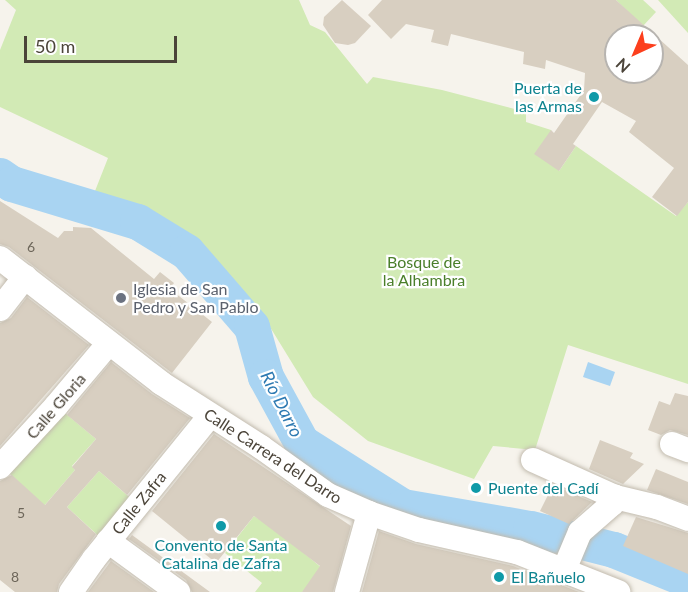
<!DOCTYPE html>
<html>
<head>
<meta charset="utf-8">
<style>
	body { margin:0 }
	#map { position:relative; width:688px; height:592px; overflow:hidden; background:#f6f3ec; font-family:Lato,sans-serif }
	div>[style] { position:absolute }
	.green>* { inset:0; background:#d2eab5 }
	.water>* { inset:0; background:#a9d4f2 }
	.river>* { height:36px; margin:-18px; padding:0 18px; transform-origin:18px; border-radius:18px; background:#a9d4f2 }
	.building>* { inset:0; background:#d8cfc1 }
	.roads { filter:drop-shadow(0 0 2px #c2bbae) drop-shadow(0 0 2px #c2bbae) }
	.minor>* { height:24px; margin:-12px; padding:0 12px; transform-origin:12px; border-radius:12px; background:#fff }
	.dots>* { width:16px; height:16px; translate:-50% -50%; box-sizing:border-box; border:3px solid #fff; border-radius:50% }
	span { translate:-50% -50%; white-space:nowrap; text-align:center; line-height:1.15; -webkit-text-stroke:4.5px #fff; paint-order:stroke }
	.number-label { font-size:14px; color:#6e675b }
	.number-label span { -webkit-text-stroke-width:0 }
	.culture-label { font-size:16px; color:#0d838f }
	.right { translate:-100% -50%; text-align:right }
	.left { translate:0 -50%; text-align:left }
	.park-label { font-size:16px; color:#4a7f2a }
	.worship-label { font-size:16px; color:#5b616d }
	.street-label { font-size:16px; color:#4b4439 }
	.water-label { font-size:18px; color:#2e7ab2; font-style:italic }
	.north { position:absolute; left:604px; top:24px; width:60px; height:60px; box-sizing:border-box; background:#fff; border:2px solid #b7b4b0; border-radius:50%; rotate:224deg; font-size:16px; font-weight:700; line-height:24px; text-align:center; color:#4b4439 }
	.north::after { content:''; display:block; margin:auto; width:21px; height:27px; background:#fc3f1d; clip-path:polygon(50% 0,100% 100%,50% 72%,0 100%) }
	.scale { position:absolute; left:24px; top:36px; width:153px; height:27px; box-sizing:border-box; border:3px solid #4b4439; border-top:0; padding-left:8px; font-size:18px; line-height:21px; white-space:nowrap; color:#4b4439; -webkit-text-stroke:4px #fff; paint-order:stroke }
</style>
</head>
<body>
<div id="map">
	<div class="green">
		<div style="clip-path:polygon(5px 0,299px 0,310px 25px,325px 32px,367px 84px,373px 77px,442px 90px,526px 112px,526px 122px,551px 130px,559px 171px,576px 146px,676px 216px,688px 202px,688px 384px,568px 345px,535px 450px,493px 446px,474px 479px,368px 441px,313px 397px,262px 314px,196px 239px,95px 191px,108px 158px,0 107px,0 50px,16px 10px)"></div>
		<div style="clip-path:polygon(616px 0,643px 0,656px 12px,643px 26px)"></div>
		<div style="clip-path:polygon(658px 0,688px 0,688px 33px)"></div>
		<div style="clip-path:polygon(59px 408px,96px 439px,72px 466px,75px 470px,44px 506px,4px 468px)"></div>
		<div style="clip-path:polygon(99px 471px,135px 502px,105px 542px,67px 507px)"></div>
		<div style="clip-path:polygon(254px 516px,276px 530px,334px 578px,302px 592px,255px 592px,262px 583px,225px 553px)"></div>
	</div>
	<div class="water">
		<div style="clip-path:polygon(588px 362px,615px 372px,610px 386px,583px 377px)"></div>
	</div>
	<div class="river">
		<div style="left:0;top:176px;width:14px;rotate:34deg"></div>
		<div style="left:12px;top:184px;width:132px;rotate:16.8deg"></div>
		<div style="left:138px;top:222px;width:57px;rotate:31.5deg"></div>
		<div style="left:187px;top:252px;width:99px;rotate:49.1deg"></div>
		<div style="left:252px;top:327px;width:52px;rotate:74.4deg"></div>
		<div style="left:266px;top:377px;width:75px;rotate:61.4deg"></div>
		<div style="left:302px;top:443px;width:120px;rotate:32.4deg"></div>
		<div style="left:403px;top:507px;width:130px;rotate:9.8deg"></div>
		<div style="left:531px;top:529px;width:86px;rotate:14.2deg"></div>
		<div style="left:614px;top:550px;width:80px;rotate:22.1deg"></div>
	</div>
	<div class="building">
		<div style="clip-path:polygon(342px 0,371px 26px,355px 43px,348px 45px,335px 43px,323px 25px,324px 17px)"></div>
		<div style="clip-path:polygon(evenodd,382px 0,616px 0,688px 65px,688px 202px,677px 216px,652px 197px,674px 168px,629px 132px,636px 121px,602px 102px,573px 144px,576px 146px,559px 171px,534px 154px,551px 130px,554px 133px,584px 90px,585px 73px,546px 60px,545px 69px,523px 64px,524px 52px,451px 34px,448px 46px,431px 42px,434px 30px,406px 24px,391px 39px,368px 15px,382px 0,616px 36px,652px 36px,652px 72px,616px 72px,616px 36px)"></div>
		<div style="clip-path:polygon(0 201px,58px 238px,64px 231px,73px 231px,73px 227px,91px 228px,154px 279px,160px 272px,174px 283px,170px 289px,212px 322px,172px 373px,9px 247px,0 244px)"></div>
		<div style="clip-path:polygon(27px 297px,89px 345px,0 446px,0 323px,11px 318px)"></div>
		<div style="clip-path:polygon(111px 362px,152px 394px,190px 418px,127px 495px,99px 471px,67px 507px,96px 534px,59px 584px,57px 592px,15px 592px,0 580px,0 481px,12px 475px,45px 505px,75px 470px,72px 467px,96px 439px,67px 415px)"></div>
		<div style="clip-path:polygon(675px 393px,688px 396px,688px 435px,670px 430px,661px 435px,648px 430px,659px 401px,670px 405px)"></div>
		<div style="clip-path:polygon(214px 434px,351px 526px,333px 592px,302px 592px,320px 566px,254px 516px,216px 563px,152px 511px)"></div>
		<div style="clip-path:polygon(600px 440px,633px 453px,630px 458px,644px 464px,623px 484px,589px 469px)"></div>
		<div style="clip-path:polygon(656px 469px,688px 482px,688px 504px,647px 490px)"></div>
		<div style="clip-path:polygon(553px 485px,592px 502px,569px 524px,540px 511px)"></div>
		<div style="clip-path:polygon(636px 517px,688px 533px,688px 574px,623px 546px)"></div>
		<div style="clip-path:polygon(379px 531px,416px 544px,513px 566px,579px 592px,362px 592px)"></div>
		<div style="clip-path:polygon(132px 535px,210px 592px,192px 592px,186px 580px,129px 539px)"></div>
		<div style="clip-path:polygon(111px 561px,154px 592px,88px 592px)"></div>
	</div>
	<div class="roads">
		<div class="minor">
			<div style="left:0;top:258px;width:204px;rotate:37.8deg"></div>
			<div style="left:161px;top:383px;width:119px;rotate:32.6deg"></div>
			<div style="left:261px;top:447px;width:82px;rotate:35.6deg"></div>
			<div style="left:328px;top:495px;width:45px;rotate:23.7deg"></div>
			<div style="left:369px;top:513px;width:53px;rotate:18.8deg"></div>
			<div style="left:419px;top:530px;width:100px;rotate:12.7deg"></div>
			<div style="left:517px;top:552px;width:109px;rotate:21.6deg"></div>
			<div style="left:0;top:309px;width:41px;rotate:-52deg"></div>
			<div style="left:672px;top:444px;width:17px;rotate:21deg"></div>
			<div style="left:533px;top:460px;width:90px;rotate:24.3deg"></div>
			<div style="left:615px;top:497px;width:43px;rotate:13.4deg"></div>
			<div style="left:657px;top:507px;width:33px;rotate:21deg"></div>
			<div style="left:0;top:467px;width:83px;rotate:-47.4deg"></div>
			<div style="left:56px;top:406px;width:82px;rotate:-49.9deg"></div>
			<div style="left:108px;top:541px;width:87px;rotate:36.1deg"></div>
			<div style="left:564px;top:570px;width:41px;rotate:-67.2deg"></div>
			<div style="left:580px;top:532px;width:43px;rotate:-41.2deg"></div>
			<div style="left:612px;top:504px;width:8px;rotate:-67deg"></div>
			<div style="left:71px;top:592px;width:40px;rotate:-55.1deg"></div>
			<div style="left:94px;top:559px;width:184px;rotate:-51deg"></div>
			<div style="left:347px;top:592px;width:82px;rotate:-74.4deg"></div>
		</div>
	</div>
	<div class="dots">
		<div style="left:594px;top:97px;background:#0f9aa8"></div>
		<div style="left:121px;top:298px;background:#6b7280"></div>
		<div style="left:476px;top:488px;background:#0f9aa8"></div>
		<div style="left:221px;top:526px;background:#0f9aa8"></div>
		<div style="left:499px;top:577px;background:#0f9aa8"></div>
	</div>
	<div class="number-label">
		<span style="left:31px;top:247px">6</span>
		<span style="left:21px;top:513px">5</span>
		<span style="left:15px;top:577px">8</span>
	</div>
	<div class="culture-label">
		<span class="right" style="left:582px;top:97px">Puerta de<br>las Armas</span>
		<span class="left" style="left:488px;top:488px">Puente del Cadí</span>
		<span style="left:221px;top:554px">Convento de Santa<br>Catalina de Zafra</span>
		<span class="left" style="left:511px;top:577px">El Bañuelo</span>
	</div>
	<div class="park-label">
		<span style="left:424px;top:271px">Bosque de<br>la Alhambra</span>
	</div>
	<div class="worship-label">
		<span class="left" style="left:133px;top:298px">Iglesia de San<br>Pedro y San Pablo</span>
	</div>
	<div class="street-label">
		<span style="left:56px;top:406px;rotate:-49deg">Calle Gloria</span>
		<span style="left:273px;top:456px;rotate:33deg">Calle Carrera del Darro</span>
		<span style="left:139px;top:503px;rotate:-51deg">Calle Zafra</span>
	</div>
	<div class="water-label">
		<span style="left:282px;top:404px;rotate:63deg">Río Darro</span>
	</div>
	<div class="north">N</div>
	<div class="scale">50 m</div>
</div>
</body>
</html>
